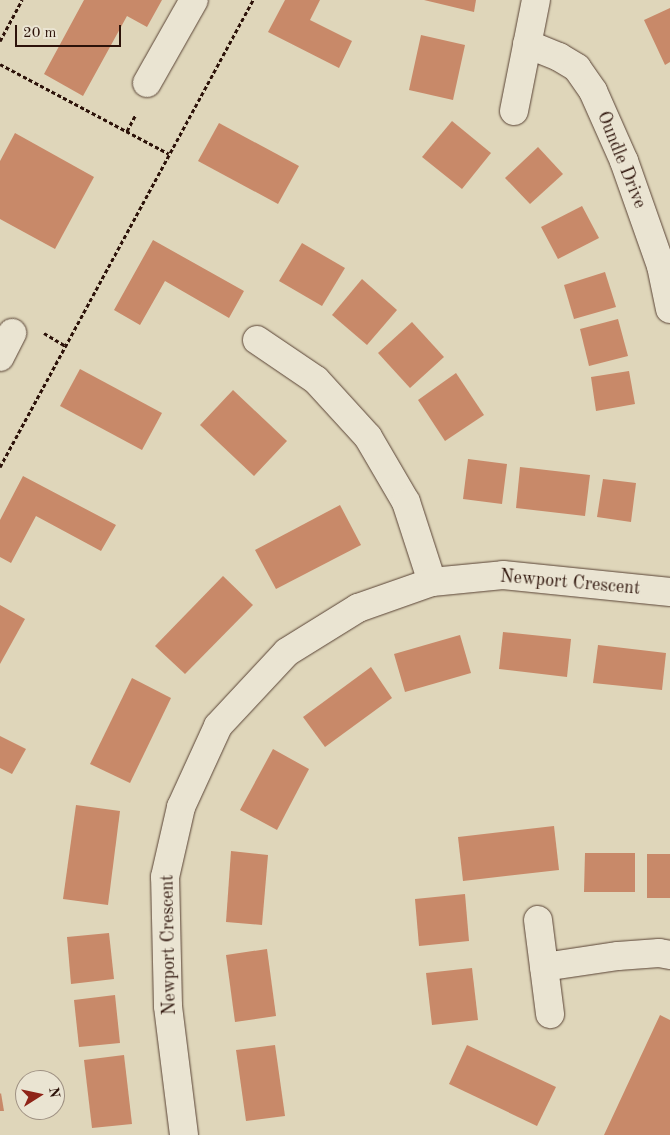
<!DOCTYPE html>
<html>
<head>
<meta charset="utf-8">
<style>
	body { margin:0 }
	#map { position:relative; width:670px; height:1135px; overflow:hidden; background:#dfd6ba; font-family:"Old Standard TT",serif }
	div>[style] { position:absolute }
	.building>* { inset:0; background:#c88969 }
	.path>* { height:3px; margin-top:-1.5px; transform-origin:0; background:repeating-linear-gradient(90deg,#2c1209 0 4px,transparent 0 6.5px) }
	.roads { filter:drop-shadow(0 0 1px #594335) drop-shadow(0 0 1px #594335) }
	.minor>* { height:28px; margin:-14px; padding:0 14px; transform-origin:14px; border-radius:14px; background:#eae4d2 }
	span { translate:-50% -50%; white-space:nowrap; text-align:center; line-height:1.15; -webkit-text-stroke:4px #eae4d2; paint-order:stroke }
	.street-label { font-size:18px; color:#2c1209 }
	.north { position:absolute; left:15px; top:1070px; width:50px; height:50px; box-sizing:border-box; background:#eae4d2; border:1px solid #9e9082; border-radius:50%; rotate:80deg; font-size:14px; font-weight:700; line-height:20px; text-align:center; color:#2c1209 }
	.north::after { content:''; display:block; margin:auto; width:18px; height:22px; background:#8f2418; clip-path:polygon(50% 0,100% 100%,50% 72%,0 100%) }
	.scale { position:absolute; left:15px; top:25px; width:106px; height:22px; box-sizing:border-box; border:2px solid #2c1209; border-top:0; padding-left:6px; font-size:15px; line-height:18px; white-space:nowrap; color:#2c1209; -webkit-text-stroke:4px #eae4d2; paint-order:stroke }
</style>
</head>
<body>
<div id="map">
	<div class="building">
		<div style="clip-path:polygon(84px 0,162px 0,147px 27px,127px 16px,83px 96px,44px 74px)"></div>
		<div style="clip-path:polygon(285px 0,320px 0,310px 20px,352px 41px,339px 68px,268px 32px)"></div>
		<div style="clip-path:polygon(424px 0,476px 0,474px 12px)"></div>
		<div style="clip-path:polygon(670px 8px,670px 62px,665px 65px,644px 20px)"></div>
		<div style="clip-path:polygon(421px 35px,465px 45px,453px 100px,409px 90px)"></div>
		<div style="clip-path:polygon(452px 121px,491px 153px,462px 189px,422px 157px)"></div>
		<div style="clip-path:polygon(219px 123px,299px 166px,278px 204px,198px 161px)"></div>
		<div style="clip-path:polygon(15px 133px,94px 177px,55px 249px,0 219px,0 161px)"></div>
		<div style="clip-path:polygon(538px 147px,563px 174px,530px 204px,505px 178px)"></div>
		<div style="clip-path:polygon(582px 206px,599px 238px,558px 259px,541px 227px)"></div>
		<div style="clip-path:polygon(153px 240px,244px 291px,229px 318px,165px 281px,140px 325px,114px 310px)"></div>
		<div style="clip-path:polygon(302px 243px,345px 268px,322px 306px,279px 281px)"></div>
		<div style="clip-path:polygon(605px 272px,616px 307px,574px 319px,564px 285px)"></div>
		<div style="clip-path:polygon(362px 279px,397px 310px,367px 345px,332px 315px)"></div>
		<div style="clip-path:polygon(618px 319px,628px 356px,589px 366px,580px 329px)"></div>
		<div style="clip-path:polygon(412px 322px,444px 357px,410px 388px,378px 353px)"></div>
		<div style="clip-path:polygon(80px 369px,162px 413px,142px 450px,60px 406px)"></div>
		<div style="clip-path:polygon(629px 371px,635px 404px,596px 411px,591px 377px)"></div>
		<div style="clip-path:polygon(456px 373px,484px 415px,445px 441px,418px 400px)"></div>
		<div style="clip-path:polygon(233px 390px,287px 441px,254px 476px,200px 425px)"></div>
		<div style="clip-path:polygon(468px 459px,507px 464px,502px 504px,463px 499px)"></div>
		<div style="clip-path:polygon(520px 467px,590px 475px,585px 516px,516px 508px)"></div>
		<div style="clip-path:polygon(23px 476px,116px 525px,101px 551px,36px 516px,11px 563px,0 557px,0 520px)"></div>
		<div style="clip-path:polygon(603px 479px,636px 483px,631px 522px,597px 517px)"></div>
		<div style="clip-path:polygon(340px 505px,361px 545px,276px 589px,255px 550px)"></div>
		<div style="clip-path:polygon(223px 576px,253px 605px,185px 674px,155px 646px)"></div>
		<div style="clip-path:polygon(0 605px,25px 619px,0 664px)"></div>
		<div style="clip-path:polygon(503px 632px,571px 639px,567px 677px,499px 669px)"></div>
		<div style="clip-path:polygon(460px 635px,471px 673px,405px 692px,394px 654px)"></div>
		<div style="clip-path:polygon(598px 645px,666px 653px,662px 690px,593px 683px)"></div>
		<div style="clip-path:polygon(371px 667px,392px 698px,325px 747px,303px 717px)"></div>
		<div style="clip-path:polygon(132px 678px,171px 698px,130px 783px,90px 764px)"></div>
		<div style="clip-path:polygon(0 736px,26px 749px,12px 774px,0 768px)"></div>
		<div style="clip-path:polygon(273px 749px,309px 769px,277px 830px,240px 810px)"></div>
		<div style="clip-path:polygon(76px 805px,120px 811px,108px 905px,63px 899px)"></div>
		<div style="clip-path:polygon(554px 826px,559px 870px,463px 881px,458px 837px)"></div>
		<div style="clip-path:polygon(231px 851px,268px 855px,262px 925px,226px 922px)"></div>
		<div style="clip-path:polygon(585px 853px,635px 853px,635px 892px,584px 892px)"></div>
		<div style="clip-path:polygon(647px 854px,670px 854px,670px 898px,647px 898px)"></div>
		<div style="clip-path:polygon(465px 894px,469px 941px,419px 946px,415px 899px)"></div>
		<div style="clip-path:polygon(109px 933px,114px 979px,71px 984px,67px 937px)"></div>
		<div style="clip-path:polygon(267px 949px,276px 1016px,235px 1022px,226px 955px)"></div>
		<div style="clip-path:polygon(472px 968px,478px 1020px,432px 1025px,426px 973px)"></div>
		<div style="clip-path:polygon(115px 995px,120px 1043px,79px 1047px,74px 1000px)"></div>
		<div style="clip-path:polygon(660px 1015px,670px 1020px,670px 1135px,604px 1135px)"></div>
		<div style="clip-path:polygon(275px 1045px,285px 1116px,246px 1121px,236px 1050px)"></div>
		<div style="clip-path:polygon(467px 1045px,556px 1087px,537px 1126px,449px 1084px)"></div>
		<div style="clip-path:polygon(124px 1055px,132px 1124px,92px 1128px,84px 1060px)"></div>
		<div style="clip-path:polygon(1px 1093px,4px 1111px,0 1111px,0 1094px)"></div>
	</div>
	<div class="path">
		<div style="left:0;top:41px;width:47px;rotate:-61.8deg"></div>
		<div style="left:0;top:64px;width:191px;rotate:28deg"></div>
		<div style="left:127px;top:131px;width:19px;rotate:-62deg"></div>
		<div style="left:44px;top:333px;width:26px;rotate:31deg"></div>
		<div style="left:0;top:467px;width:531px;rotate:-61.55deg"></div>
	</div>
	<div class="roads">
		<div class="minor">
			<div style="left:527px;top:44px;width:35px;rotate:22deg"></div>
			<div style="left:559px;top:57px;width:21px;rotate:31deg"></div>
			<div style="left:577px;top:68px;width:28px;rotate:55deg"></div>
			<div style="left:593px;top:91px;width:77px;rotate:66.1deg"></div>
			<div style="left:624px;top:161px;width:111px;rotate:70.6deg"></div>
			<div style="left:661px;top:266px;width:44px;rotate:78.2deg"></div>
			<div style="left:147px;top:83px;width:95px;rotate:-60.5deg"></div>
			<div style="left:514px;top:111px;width:113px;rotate:-78.8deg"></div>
			<div style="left:257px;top:340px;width:71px;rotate:34.1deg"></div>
			<div style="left:316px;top:380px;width:77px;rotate:47.6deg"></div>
			<div style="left:368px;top:437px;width:75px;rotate:59.7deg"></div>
			<div style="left:406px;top:502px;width:84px;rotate:72deg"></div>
			<div style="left:0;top:357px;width:27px;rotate:-63deg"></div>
			<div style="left:538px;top:920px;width:95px;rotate:82.7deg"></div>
			<div style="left:544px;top:967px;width:75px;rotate:-8.5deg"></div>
			<div style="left:618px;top:956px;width:41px;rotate:-4.2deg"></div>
			<div style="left:659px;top:953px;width:11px;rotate:10deg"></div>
			<div style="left:184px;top:1135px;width:130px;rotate:-97.1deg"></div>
			<div style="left:168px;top:1006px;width:129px;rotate:-91.3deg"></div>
			<div style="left:165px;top:877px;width:72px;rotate:-77.1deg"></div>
			<div style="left:181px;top:807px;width:89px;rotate:-65.4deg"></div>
			<div style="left:218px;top:726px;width:101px;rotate:-47deg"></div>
			<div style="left:287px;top:652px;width:84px;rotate:-31.8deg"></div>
			<div style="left:358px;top:608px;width:78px;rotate:-19.4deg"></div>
			<div style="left:432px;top:582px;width:71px;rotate:-5.6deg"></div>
			<div style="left:503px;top:575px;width:168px;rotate:5.8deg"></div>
		</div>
	</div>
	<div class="street-label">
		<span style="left:621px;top:160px;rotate:68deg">Oundle Drive</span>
		<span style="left:570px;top:583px;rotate:5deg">Newport Crescent</span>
		<span style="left:169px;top:945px;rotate:-91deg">Newport Crescent</span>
	</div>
	<div class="north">N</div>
	<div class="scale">20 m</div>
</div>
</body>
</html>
